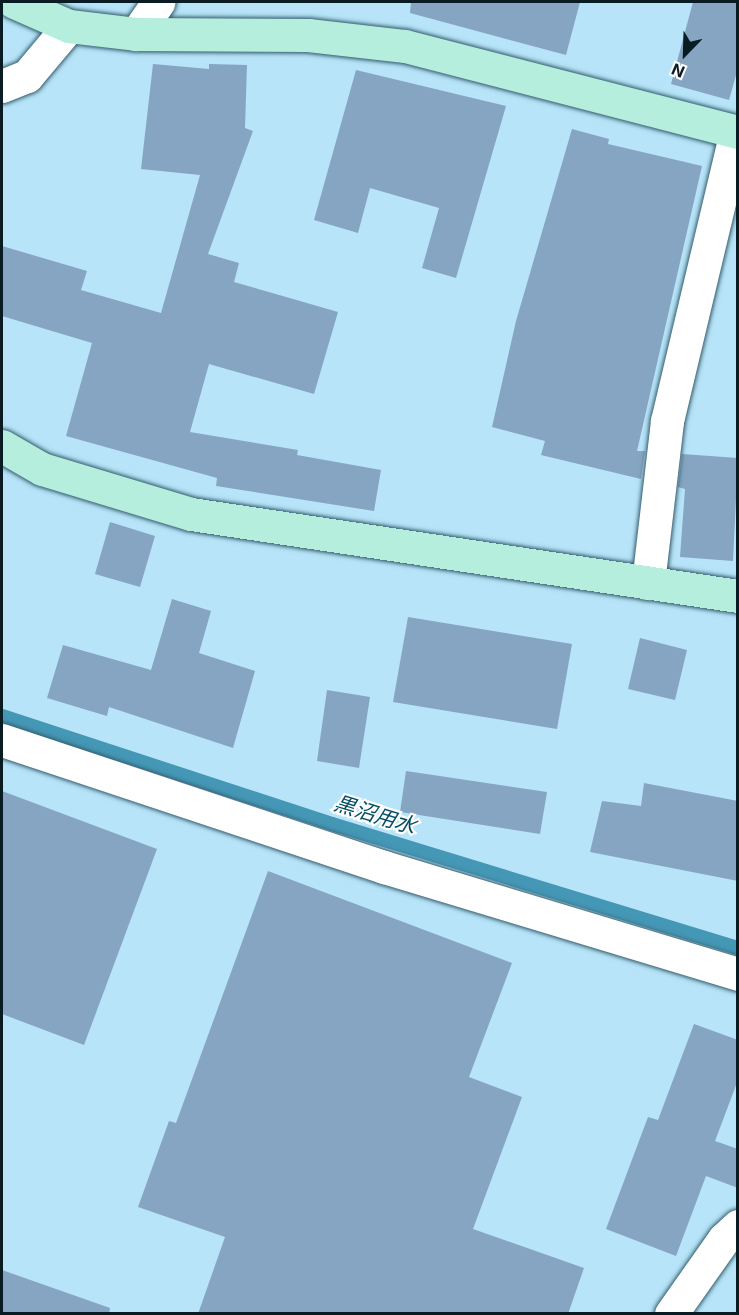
<!DOCTYPE html>
<html>
<head>
<meta charset="utf-8">
<style>
	body { margin:0 }
	#map { position:relative; width:739px; height:1315px; overflow:hidden; background:#b7e4f8; font-family:Inter,"Noto Sans JP",sans-serif }
	div>[style] { position:absolute }
	.stream>* { height:14px; margin:-7px; padding:0 7px; transform-origin:7px; border-radius:7px; background:#4597b6 }
	.building>* { inset:0; background:#86a5c2 }
	.roads { filter:drop-shadow(0 0 2px #335c6d) drop-shadow(0 0 2px #335c6d) }
	.street>* { height:33px; margin:-16.5px; padding:0 16.5px; transform-origin:16.5px; border-radius:16.5px; background:#fff }
	.secondary>* { height:33px; margin:-16.5px; padding:0 16.5px; transform-origin:16.5px; border-radius:16.5px; background:#b6eede }
	span { translate:-50% -50%; white-space:nowrap; text-align:center; line-height:1.15; -webkit-text-stroke:4.5px #fdfdfd; paint-order:stroke }
	.water-label { font-size:21px; color:#034d63; font-style:italic }
	.frame { position:absolute; inset:0; border:3px solid #0a1c23; pointer-events:none }
	.north { position:absolute; left:655px; top:24px; width:60px; height:60px; -webkit-text-stroke:4px #fdfdfd; paint-order:stroke; rotate:203deg; font-size:16px; font-weight:700; line-height:24px; text-align:center; color:#0a1c23 }
	.north::after { content:''; display:block; margin:auto; width:21px; height:27px; background:#0a1c23; clip-path:polygon(50% 0,100% 100%,50% 72%,0 100%) }
</style>
</head>
<body>
<div id="map">
	<div class="stream">
		<div style="left:2px;top:716px;width:347px;rotate:18.1deg"></div>
		<div style="left:332px;top:824px;width:425px;rotate:17deg"></div>
	</div>
	<div class="building">
		<div style="clip-path:polygon(411px 2px,580px 2px,566px 55px,410px 13px)"></div>
		<div style="clip-path:polygon(693px 2px,738px 2px,738px 68px,729px 100px,671px 84px)"></div>
		<div style="clip-path:polygon(153px 64px,209px 69px,209px 64px,247px 65px,245px 128px,253px 131px,208px 254px,239px 263px,234px 282px,338px 312px,314px 394px,209px 364px,190px 432px,298px 450px,297px 455px,381px 470px,374px 511px,216px 486px,217px 478px,66px 436px,92px 343px,2px 316px,2px 246px,87px 271px,81px 290px,161px 313px,200px 175px,141px 169px)"></div>
		<div style="clip-path:polygon(356px 70px,506px 106px,456px 278px,422px 268px,439px 208px,370px 188px,358px 233px,314px 220px)"></div>
		<div style="clip-path:polygon(572px 129px,609px 139px,608px 144px,702px 166px,637px 451px,645px 451px,641px 479px,541px 455px,545px 441px,492px 427px,516px 321px)"></div>
		<div style="clip-path:polygon(682px 454px,738px 458px,733px 561px,680px 557px,685px 489px,678px 487px)"></div>
		<div style="clip-path:polygon(110px 522px,155px 536px,140px 587px,95px 574px)"></div>
		<div style="clip-path:polygon(172px 599px,211px 611px,199px 653px,255px 671px,233px 748px,109px 707px,107px 716px,47px 698px,63px 645px,151px 670px)"></div>
		<div style="clip-path:polygon(408px 617px,572px 644px,557px 729px,393px 702px)"></div>
		<div style="clip-path:polygon(640px 638px,687px 650px,675px 700px,628px 689px)"></div>
		<div style="clip-path:polygon(327px 690px,370px 697px,359px 768px,317px 761px)"></div>
		<div style="clip-path:polygon(406px 771px,547px 792px,540px 834px,400px 812px)"></div>
		<div style="clip-path:polygon(644px 783px,738px 801px,738px 881px,590px 852px,602px 801px,641px 806px)"></div>
		<div style="clip-path:polygon(2px 791px,157px 849px,84px 1045px,2px 1014px)"></div>
		<div style="clip-path:polygon(268px 871px,512px 963px,469px 1077px,522px 1097px,473px 1229px,584px 1268px,568px 1314px,198px 1314px,225px 1237px,138px 1207px,169px 1121px,176px 1123px)"></div>
		<div style="clip-path:polygon(694px 1024px,738px 1040px,738px 1080px,715px 1141px,738px 1149px,738px 1188px,706px 1176px,676px 1256px,606px 1229px,648px 1117px,658px 1120px)"></div>
		<div style="clip-path:polygon(2px 1270px,110px 1308px,109px 1314px,2px 1314px)"></div>
	</div>
	<div class="roads">
		<div class="street">
			<div style="left:136px;top:34px;width:39px;rotate:-55deg"></div>
			<div style="left:2px;top:86px;width:27px;rotate:-22deg"></div>
			<div style="left:27px;top:76px;width:65px;rotate:-50deg"></div>
			<div style="left:648px;top:583px;width:163px;rotate:-83.3deg"></div>
			<div style="left:667px;top:421px;width:297px;rotate:-76.6deg"></div>
			<div style="left:2px;top:740px;width:403px;rotate:18.4deg"></div>
			<div style="left:384px;top:867px;width:370px;rotate:16.8deg"></div>
			<div style="left:671px;top:1314px;width:92px;rotate:-54.8deg"></div>
			<div style="left:724px;top:1239px;width:19px;rotate:-43deg"></div>
		</div>
		<div class="secondary">
			<div style="left:14px;top:2px;width:60px;rotate:23.6deg"></div>
			<div style="left:69px;top:26px;width:67px;rotate:6.8deg"></div>
			<div style="left:136px;top:34px;width:172px;rotate:0.3deg"></div>
			<div style="left:308px;top:35px;width:98px;rotate:6.5deg"></div>
			<div style="left:405px;top:46px;width:344px;rotate:14.5deg"></div>
			<div style="left:2px;top:446px;width:46px;rotate:29.9deg"></div>
			<div style="left:42px;top:469px;width:156px;rotate:16.8deg"></div>
			<div style="left:191px;top:514px;width:553px;rotate:8.53deg"></div>
		</div>
	</div>
	<div class="water-label">
		<span style="left:375px;top:815px;rotate:17deg">黒沼用水</span>
	</div>
	<div class="frame"></div>
	<div class="north">N</div>
</div>
</body>
</html>
